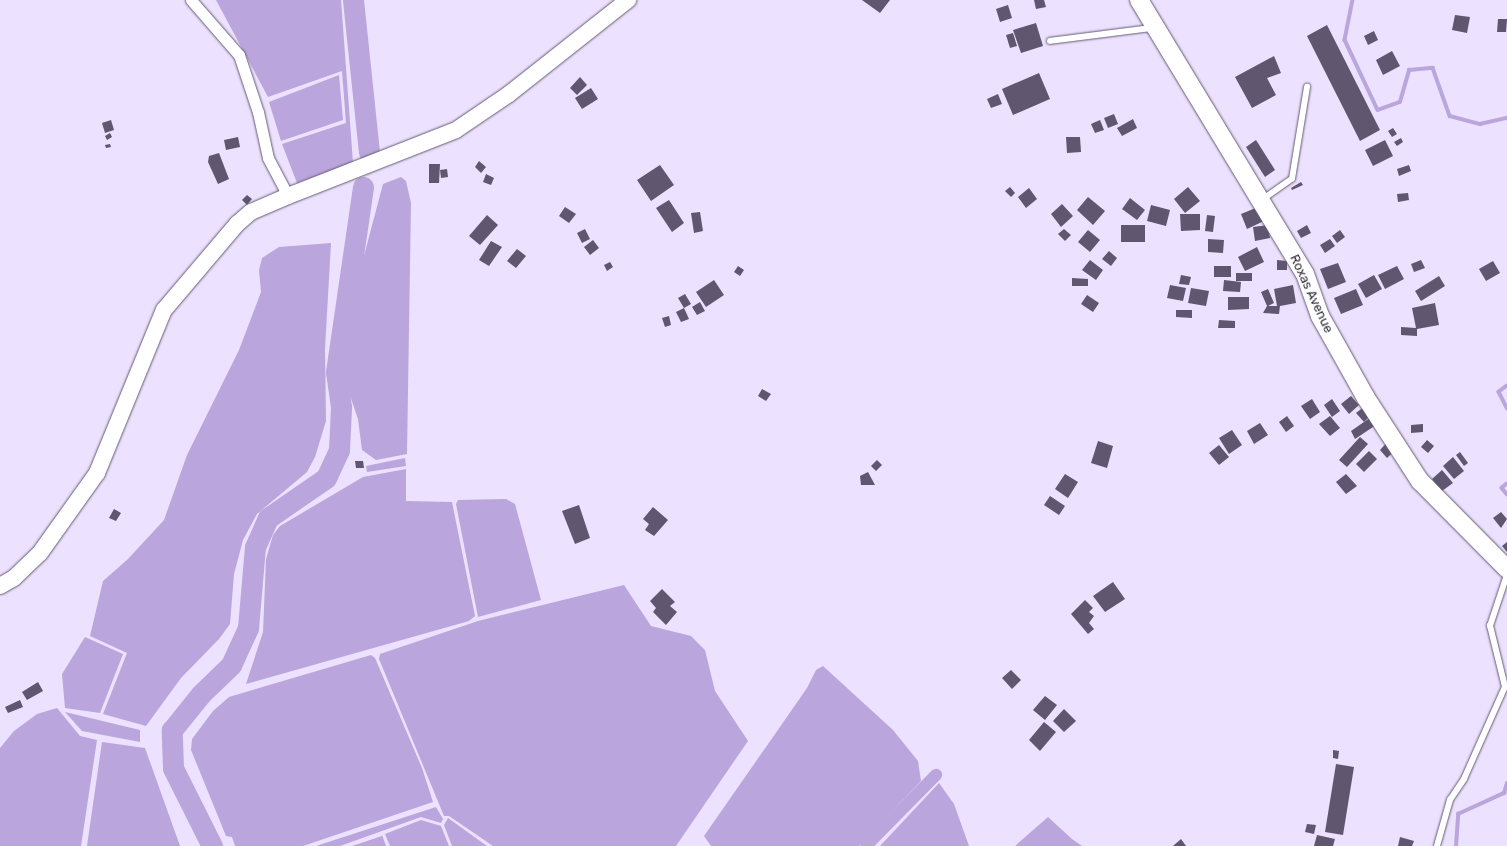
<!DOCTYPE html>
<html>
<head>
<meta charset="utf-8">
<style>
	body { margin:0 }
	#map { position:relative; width:1507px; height:846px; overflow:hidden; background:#ece1fe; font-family:Rubik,sans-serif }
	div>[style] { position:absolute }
	.water>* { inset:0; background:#bba5dd }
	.stream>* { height:3.5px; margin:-1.75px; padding:0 1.75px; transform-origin:1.75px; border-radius:1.75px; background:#bba5dd }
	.canal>* { height:12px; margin:-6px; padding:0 6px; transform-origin:6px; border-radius:6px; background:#bba5dd }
	.river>* { height:21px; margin:-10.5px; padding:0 10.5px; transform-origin:10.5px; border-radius:10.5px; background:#bba5dd }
	.building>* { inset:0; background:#60566f }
	.roads { filter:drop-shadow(0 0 1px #645a73) drop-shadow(0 0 1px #645a73) }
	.lane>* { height:5.5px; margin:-2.75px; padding:0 2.75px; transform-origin:2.75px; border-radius:2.75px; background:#fff }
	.street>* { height:11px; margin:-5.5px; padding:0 5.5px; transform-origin:5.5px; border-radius:5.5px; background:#fff }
	.secondary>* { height:16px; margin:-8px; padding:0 8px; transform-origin:8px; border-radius:8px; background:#fff }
	.primary>* { height:18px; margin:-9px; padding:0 9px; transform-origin:9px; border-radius:9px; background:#fff }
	span { translate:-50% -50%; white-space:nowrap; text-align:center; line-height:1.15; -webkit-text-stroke:4px #fff; paint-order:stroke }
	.street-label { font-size:13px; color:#312d38 }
</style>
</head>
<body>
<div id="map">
	<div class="water">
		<div style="clip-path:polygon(216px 0,341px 0,353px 163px,297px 183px,282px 144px,346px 123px,342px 71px,268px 97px)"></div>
		<div style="clip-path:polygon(339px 75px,343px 120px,281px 141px,269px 102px)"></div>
		<div style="clip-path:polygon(401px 177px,406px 181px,411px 203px,407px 454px,376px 460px,362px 450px,358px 419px,345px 381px,360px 271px,383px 184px)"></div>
		<div style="clip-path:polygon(331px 243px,325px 349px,326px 421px,315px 457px,307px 472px,257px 514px,243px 540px,234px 574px,230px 624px,219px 639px,181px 678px,146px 726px,103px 714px,127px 653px,90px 636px,103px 581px,128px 559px,164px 520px,187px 455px,239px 350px,261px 292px,259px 270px,262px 258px,279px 247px)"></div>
		<div style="clip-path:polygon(405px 458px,406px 466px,367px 472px,366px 466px)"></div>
		<div style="clip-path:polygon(406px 469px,406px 501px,452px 502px,475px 616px,469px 621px,246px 684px,263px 632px,266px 559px,273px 535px,280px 526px,363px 477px)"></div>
		<div style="clip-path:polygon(506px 499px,515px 504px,541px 600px,478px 617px,456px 504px,458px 500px)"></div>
		<div style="clip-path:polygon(624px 585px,651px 626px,691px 636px,705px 650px,715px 691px,748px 741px,676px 846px,493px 846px,449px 816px,444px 816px,379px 659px,380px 654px,478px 621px)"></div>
		<div style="clip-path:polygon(85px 637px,123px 654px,100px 713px,65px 708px,62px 674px)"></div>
		<div style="clip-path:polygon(371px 655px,375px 658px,422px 768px,433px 802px,303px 846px,235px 846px,232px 837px,226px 836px,191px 750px,192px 739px,213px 711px,229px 697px)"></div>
		<div style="clip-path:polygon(823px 666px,893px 730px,918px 761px,921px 781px,859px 846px,711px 846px,704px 836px,807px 688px,816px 670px)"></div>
		<div style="clip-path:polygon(57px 708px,80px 736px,97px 740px,81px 846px,0 846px,0 748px,14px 731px,37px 714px)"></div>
		<div style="clip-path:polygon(65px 712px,140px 730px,140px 742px,82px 731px)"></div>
		<div style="clip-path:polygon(102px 742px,145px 748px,180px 846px,87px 846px)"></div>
		<div style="clip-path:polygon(939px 783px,954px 804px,969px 846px,880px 846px)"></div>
		<div style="clip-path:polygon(436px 807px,443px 819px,441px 823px,421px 817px,340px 846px,316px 846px)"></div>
		<div style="clip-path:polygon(1048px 817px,1072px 839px,1082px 846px,1015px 846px)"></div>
		<div style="clip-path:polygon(448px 818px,487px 846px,452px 846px,444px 825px)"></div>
		<div style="clip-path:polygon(421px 820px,441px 826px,449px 846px,390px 846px,385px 834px)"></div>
		<div style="clip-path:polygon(382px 835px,386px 846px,352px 846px,382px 836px)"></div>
	</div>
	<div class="stream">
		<div style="left:1353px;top:0;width:41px;rotate:101.3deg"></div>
		<div style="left:1345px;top:40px;width:77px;rotate:64.8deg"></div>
		<div style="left:1378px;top:110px;width:23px;rotate:-20deg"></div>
		<div style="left:1400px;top:102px;width:33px;rotate:-74deg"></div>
		<div style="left:1409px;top:70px;width:24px;rotate:-5deg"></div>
		<div style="left:1433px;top:68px;width:51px;rotate:70.5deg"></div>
		<div style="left:1450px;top:116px;width:31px;rotate:15deg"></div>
		<div style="left:1480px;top:124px;width:28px;rotate:-13deg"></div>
		<div style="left:1507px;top:386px;width:10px;rotate:143deg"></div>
		<div style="left:1499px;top:392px;width:18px;rotate:63deg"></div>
		<div style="left:1507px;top:484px;width:6px;rotate:141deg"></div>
		<div style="left:1502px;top:488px;width:8px;rotate:50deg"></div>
		<div style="left:1456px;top:846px;width:32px;rotate:-86deg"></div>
		<div style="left:1458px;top:814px;width:51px;rotate:-24.5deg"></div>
		<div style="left:1504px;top:793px;width:10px;rotate:-73deg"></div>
	</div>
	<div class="canal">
		<div style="left:866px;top:846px;width:100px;rotate:-45.4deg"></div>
	</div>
	<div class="river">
		<div style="left:353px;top:0;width:153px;rotate:84deg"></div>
		<div style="left:212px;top:846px;width:87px;rotate:-116.6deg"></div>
		<div style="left:173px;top:768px;width:38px;rotate:-92deg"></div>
		<div style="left:172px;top:730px;width:46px;rotate:-51.1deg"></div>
		<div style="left:201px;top:694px;width:42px;rotate:-44deg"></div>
		<div style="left:231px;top:665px;width:41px;rotate:-65.3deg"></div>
		<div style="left:248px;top:628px;width:81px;rotate:-85.1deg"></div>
		<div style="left:255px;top:547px;width:32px;rotate:-66deg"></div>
		<div style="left:268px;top:518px;width:70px;rotate:-34.6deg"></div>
		<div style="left:326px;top:478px;width:31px;rotate:-65deg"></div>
		<div style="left:339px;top:450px;width:43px;rotate:-87.3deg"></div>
		<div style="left:341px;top:407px;width:35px;rotate:-98deg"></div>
		<div style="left:336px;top:372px;width:187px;rotate:-81.7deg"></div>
	</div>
	<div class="building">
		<div style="clip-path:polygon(862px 0,890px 0,880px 13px)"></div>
		<div style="clip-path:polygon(1034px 0,1044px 0,1046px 7px,1036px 9px)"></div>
		<div style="clip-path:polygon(1008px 5px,1012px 18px,1000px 22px,996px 9px)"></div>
		<div style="clip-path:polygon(1455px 15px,1470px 17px,1467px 33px,1452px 30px)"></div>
		<div style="clip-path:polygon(1498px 19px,1507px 19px,1506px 32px,1497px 32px)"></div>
		<div style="clip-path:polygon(1036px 23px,1043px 46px,1021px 53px,1013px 30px)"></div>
		<div style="clip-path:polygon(1327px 25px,1380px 130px,1360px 141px,1307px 36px)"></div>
		<div style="clip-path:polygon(1374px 31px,1378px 40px,1368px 45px,1364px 36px)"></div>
		<div style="clip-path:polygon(1013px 33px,1017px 46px,1010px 48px,1006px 35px)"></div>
		<div style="clip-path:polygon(1392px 51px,1400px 66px,1383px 75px,1376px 60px)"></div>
		<div style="clip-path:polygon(1274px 56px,1281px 73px,1267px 78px,1276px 95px,1252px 108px,1235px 77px)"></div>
		<div style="clip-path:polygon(1039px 73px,1050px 99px,1013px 115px,1002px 89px)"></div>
		<div style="clip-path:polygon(580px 77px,587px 85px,577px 95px,570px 88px)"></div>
		<div style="clip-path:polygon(591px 88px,598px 99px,582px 109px,575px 98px)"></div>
		<div style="clip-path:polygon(998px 94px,1002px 104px,991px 108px,987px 99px)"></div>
		<div style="clip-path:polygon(1114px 114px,1118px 124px,1108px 128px,1104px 118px)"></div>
		<div style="clip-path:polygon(1133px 119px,1137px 128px,1122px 136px,1117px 128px)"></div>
		<div style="clip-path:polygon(111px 120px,114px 130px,105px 133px,102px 123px)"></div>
		<div style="clip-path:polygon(1100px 120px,1104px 130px,1095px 133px,1091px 124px)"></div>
		<div style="clip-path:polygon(1393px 128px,1397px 134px,1392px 137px,1388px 131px)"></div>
		<div style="clip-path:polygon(110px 133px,112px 137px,107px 140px,105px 136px)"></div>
		<div style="clip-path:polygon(238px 137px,240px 147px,226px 150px,224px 140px)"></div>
		<div style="clip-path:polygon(1066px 137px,1080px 137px,1081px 152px,1067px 153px)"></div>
		<div style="clip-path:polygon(1401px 138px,1403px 142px,1397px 146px,1394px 142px)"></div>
		<div style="clip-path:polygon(1256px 140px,1275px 170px,1265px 177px,1246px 147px)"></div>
		<div style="clip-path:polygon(1385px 140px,1393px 156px,1373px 166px,1365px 150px)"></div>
		<div style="clip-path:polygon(110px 144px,111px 147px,106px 148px,105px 145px)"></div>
		<div style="clip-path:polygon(219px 153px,229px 179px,218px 184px,208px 162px,209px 156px)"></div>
		<div style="clip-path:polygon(479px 161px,486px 167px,481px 173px,475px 167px)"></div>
		<div style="clip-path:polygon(429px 164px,440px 164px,439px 183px,429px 183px)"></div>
		<div style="clip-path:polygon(660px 165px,674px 185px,651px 201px,637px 180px)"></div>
		<div style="clip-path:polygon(1409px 165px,1411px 171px,1399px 176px,1397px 169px)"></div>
		<div style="clip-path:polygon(447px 169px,448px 177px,441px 178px,440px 170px)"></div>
		<div style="clip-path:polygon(486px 174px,494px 178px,491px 185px,483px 182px)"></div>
		<div style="clip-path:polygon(1301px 182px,1303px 185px,1292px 190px,1291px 188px)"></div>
		<div style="clip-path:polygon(1010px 187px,1015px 193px,1011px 197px,1005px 191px)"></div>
		<div style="clip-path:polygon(1188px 187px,1200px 201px,1185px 213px,1174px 199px)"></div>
		<div style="clip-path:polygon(1029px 188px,1037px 199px,1026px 208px,1018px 197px)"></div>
		<div style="clip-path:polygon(1408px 193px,1409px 200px,1398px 202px,1397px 194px)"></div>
		<div style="clip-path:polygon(247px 195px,252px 199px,247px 205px,242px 200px)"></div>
		<div style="clip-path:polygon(1088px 197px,1105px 211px,1093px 225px,1077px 210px)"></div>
		<div style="clip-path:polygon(1130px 198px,1145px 210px,1137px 220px,1122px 209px)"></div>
		<div style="clip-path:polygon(669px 200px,684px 223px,672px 232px,656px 208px)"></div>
		<div style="clip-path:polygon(1062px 204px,1073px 216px,1061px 227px,1051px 214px)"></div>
		<div style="clip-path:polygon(1151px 205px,1170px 210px,1166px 226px,1147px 221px)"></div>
		<div style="clip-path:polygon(565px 207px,576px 214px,569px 223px,559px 216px)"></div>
		<div style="clip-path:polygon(1258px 207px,1264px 221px,1247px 229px,1241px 214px)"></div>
		<div style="clip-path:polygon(700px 212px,703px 231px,694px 233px,691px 213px)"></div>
		<div style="clip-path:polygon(1180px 214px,1200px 214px,1200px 230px,1181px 231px)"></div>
		<div style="clip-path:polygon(487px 215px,498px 225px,480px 245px,469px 236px)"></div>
		<div style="clip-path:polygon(1207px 215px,1215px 216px,1213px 232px,1205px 231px)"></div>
		<div style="clip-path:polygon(1121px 225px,1145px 225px,1145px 242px,1121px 242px)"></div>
		<div style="clip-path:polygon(1268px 225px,1270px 238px,1255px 241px,1253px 227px)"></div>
		<div style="clip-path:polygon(1307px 225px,1311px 233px,1301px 238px,1297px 231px)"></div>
		<div style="clip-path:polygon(585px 229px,590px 239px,582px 243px,577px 233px)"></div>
		<div style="clip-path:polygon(1064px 229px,1071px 235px,1065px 241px,1058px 234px)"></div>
		<div style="clip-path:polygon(1088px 230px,1100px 240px,1090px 252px,1078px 242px)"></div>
		<div style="clip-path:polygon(1340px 230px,1345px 237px,1337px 243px,1332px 236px)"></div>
		<div style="clip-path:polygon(1208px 239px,1224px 240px,1223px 253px,1208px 252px)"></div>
		<div style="clip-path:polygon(1330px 239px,1335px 246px,1325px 253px,1320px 245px)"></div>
		<div style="clip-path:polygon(593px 240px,599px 248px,590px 255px,584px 247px)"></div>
		<div style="clip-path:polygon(491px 241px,502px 247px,489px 266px,479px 260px)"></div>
		<div style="clip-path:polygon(1257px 247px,1264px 262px,1245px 271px,1238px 257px)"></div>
		<div style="clip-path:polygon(517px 249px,526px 256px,516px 268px,507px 261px)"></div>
		<div style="clip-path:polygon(1109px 251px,1117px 258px,1111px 266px,1102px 259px)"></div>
		<div style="clip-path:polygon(1090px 260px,1103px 270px,1096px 280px,1082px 270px)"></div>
		<div style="clip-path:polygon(1277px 260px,1287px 261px,1287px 270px,1277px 270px)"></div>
		<div style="clip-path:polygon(1421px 260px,1425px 268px,1414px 272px,1411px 264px)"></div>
		<div style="clip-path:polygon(1493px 261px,1500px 273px,1486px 281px,1479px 269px)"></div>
		<div style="clip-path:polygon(610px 262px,613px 267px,607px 271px,604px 265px)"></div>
		<div style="clip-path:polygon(1338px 263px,1346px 282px,1328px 289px,1320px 269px)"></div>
		<div style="clip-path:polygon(738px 266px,744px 270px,740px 276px,734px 272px)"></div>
		<div style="clip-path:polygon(1214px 266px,1231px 266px,1231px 277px,1214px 277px)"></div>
		<div style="clip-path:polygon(1397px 266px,1404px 279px,1385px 289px,1378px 275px)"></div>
		<div style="clip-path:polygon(1236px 273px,1252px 273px,1252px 281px,1236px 281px)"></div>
		<div style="clip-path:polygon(1181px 275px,1191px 277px,1189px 285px,1179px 284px)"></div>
		<div style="clip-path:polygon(1374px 275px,1382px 289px,1366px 298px,1358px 284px)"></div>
		<div style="clip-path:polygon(1439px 276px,1445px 286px,1421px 301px,1415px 291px)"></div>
		<div style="clip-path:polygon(1072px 278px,1088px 279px,1088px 286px,1072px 286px)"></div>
		<div style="clip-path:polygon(714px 280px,724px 295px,706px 307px,696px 292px)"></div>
		<div style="clip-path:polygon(1224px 280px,1241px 282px,1240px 292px,1223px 291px)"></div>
		<div style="clip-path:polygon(1170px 285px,1186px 288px,1183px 301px,1167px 298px)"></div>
		<div style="clip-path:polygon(1293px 285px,1296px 303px,1280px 306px,1279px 314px,1263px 313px,1267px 306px,1261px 292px,1268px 289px,1274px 303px,1268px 306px,1277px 306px,1274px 289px)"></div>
		<div style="clip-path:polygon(1191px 288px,1209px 291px,1206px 306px,1188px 303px)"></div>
		<div style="clip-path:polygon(1356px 289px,1363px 305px,1341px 314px,1334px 298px)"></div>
		<div style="clip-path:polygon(685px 294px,691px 304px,684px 308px,678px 298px)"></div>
		<div style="clip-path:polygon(1087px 295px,1099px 303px,1093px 312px,1081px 304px)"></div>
		<div style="clip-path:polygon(1228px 297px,1249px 297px,1249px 309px,1228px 310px)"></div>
		<div style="clip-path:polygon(700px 302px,705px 311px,697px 315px,692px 307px)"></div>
		<div style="clip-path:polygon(1435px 303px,1439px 325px,1417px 329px,1417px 336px,1401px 335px,1401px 327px,1416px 328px,1412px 308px)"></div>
		<div style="clip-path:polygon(684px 308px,689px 319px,681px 322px,676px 312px)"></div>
		<div style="clip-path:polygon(1176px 310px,1192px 310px,1192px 318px,1176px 317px)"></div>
		<div style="clip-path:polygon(669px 316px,671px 325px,665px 327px,662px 318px)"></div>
		<div style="clip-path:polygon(1219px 320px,1235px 321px,1235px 328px,1218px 328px)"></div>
		<div style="clip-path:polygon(762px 389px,771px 394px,766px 401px,758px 396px)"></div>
		<div style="clip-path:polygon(1351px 396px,1359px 405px,1349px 414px,1341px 404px)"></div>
		<div style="clip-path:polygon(1312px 399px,1320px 412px,1310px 419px,1301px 406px)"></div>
		<div style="clip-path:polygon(1332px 399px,1340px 411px,1332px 417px,1324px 405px)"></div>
		<div style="clip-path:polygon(1365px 406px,1372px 414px,1364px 422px,1356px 413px)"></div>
		<div style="clip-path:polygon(1374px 415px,1379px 423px,1355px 439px,1351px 431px)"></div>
		<div style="clip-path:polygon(1287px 416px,1294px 426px,1286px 432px,1279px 422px)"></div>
		<div style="clip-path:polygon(1330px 416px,1340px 428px,1330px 436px,1319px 424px)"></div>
		<div style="clip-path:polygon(1260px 423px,1268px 435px,1254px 444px,1247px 431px)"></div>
		<div style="clip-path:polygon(1423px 424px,1423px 432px,1411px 433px,1411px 425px)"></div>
		<div style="clip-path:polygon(1232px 430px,1242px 445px,1229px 454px,1219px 438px)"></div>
		<div style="clip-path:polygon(1360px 437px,1368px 444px,1347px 467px,1339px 460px)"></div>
		<div style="clip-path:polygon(1390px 439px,1398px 448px,1387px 458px,1380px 450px)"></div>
		<div style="clip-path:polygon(1427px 440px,1434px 446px,1428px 453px,1421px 447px)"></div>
		<div style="clip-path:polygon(1098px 441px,1113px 446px,1107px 468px,1091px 463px)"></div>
		<div style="clip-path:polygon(1219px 445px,1229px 457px,1219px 465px,1209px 453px)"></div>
		<div style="clip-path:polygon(1369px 451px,1377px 459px,1364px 472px,1356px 464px)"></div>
		<div style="clip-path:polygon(1460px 452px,1468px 463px,1464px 466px,1456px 455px)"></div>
		<div style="clip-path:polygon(1453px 457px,1464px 471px,1454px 479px,1443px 466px)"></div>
		<div style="clip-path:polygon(877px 460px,882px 465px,876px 471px,871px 466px)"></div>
		<div style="clip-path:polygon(355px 461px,363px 461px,364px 468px,356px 468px)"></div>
		<div style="clip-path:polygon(1442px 470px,1453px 483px,1442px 491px,1432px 479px)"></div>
		<div style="clip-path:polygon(868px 472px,875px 485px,861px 485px,860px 476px)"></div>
		<div style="clip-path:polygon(1065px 474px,1078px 482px,1068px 498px,1055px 489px)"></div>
		<div style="clip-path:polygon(1346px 474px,1357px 486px,1346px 494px,1336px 482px)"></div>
		<div style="clip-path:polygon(1050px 496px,1065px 506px,1059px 515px,1044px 505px)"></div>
		<div style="clip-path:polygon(579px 505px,590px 538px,575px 544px,562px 511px)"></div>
		<div style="clip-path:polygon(653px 507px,668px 520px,654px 536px,645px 530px,649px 524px,643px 519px)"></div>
		<div style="clip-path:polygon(114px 509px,121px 513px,116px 521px,109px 518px)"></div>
		<div style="clip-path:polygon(1501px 512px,1507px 519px,1501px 528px,1493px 518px)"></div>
		<div style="clip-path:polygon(1507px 542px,1507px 552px,1502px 546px)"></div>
		<div style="clip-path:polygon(1113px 582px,1125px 599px,1105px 612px,1093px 596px)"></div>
		<div style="clip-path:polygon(662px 589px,675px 602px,670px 606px,677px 612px,666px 625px,653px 612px,656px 608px,650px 601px)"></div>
		<div style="clip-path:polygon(1085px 600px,1093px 608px,1089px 612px,1094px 616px,1089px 623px,1094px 629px,1088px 634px,1071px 614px)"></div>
		<div style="clip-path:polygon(1011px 670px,1021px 680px,1012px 689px,1002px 678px)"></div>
		<div style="clip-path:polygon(38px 682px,43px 691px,27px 700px,22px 692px)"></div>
		<div style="clip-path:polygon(1045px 696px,1057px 705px,1045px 720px,1033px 710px)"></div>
		<div style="clip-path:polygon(20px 700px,23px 707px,8px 713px,5px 707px)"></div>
		<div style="clip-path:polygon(1064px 709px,1076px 721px,1064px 732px,1053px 721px)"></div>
		<div style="clip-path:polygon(1044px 722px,1056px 732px,1040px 751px,1029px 740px)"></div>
		<div style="clip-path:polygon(1333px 750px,1339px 751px,1338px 759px,1333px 758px)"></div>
		<div style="clip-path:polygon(1336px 764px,1354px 767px,1343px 835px,1325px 832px)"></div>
		<div style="clip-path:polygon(1307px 824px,1316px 825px,1314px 834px,1305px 832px)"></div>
		<div style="clip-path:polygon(1317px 835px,1335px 839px,1333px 846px,1314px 846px)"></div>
		<div style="clip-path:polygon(1400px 837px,1414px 841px,1412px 846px,1398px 846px)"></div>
		<div style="clip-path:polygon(1181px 839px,1186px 846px,1173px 846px)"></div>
	</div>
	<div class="roads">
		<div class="lane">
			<div style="left:1050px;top:41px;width:103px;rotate:-7.3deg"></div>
			<div style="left:1263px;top:199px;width:35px;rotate:-35deg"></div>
			<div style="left:1292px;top:179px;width:93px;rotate:-80.7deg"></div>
			<div style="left:1437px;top:846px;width:48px;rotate:-74.2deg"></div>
			<div style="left:1450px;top:800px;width:25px;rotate:-56deg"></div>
			<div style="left:1464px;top:779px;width:101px;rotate:-66deg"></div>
			<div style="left:1505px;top:687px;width:63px;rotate:-103.8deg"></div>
			<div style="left:1490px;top:626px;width:54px;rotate:-71.6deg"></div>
		</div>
		<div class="street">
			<div style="left:191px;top:0;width:73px;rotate:48.9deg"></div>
			<div style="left:239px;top:55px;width:60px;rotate:71.6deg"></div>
			<div style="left:258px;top:112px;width:47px;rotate:77.7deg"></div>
			<div style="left:268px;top:158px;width:43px;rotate:62.2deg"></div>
		</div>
		<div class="secondary">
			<div style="left:0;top:586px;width:16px;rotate:-30deg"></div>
			<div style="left:14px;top:578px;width:36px;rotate:-44deg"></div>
			<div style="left:40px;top:553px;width:98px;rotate:-54.5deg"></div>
			<div style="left:97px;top:473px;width:176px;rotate:-67.7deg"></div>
			<div style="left:164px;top:310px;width:113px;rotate:-49.7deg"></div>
			<div style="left:237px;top:224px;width:18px;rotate:-41deg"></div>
			<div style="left:251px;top:212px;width:40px;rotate:-23.4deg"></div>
			<div style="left:288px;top:196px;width:180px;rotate:-21.4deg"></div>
			<div style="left:456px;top:130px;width:64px;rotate:-34.2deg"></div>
			<div style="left:509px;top:94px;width:152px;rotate:-38.3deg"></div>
		</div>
		<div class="primary">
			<div style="left:1139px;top:0;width:320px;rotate:58.8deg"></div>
			<div style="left:1305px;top:274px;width:45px;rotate:70.3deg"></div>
			<div style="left:1320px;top:316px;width:94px;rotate:60.7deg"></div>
			<div style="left:1366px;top:398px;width:99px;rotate:57deg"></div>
			<div style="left:1420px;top:481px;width:124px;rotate:45.3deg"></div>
		</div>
	</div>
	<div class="street-label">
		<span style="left:1311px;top:294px;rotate:65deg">Roxas Avenue</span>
	</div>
</div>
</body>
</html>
